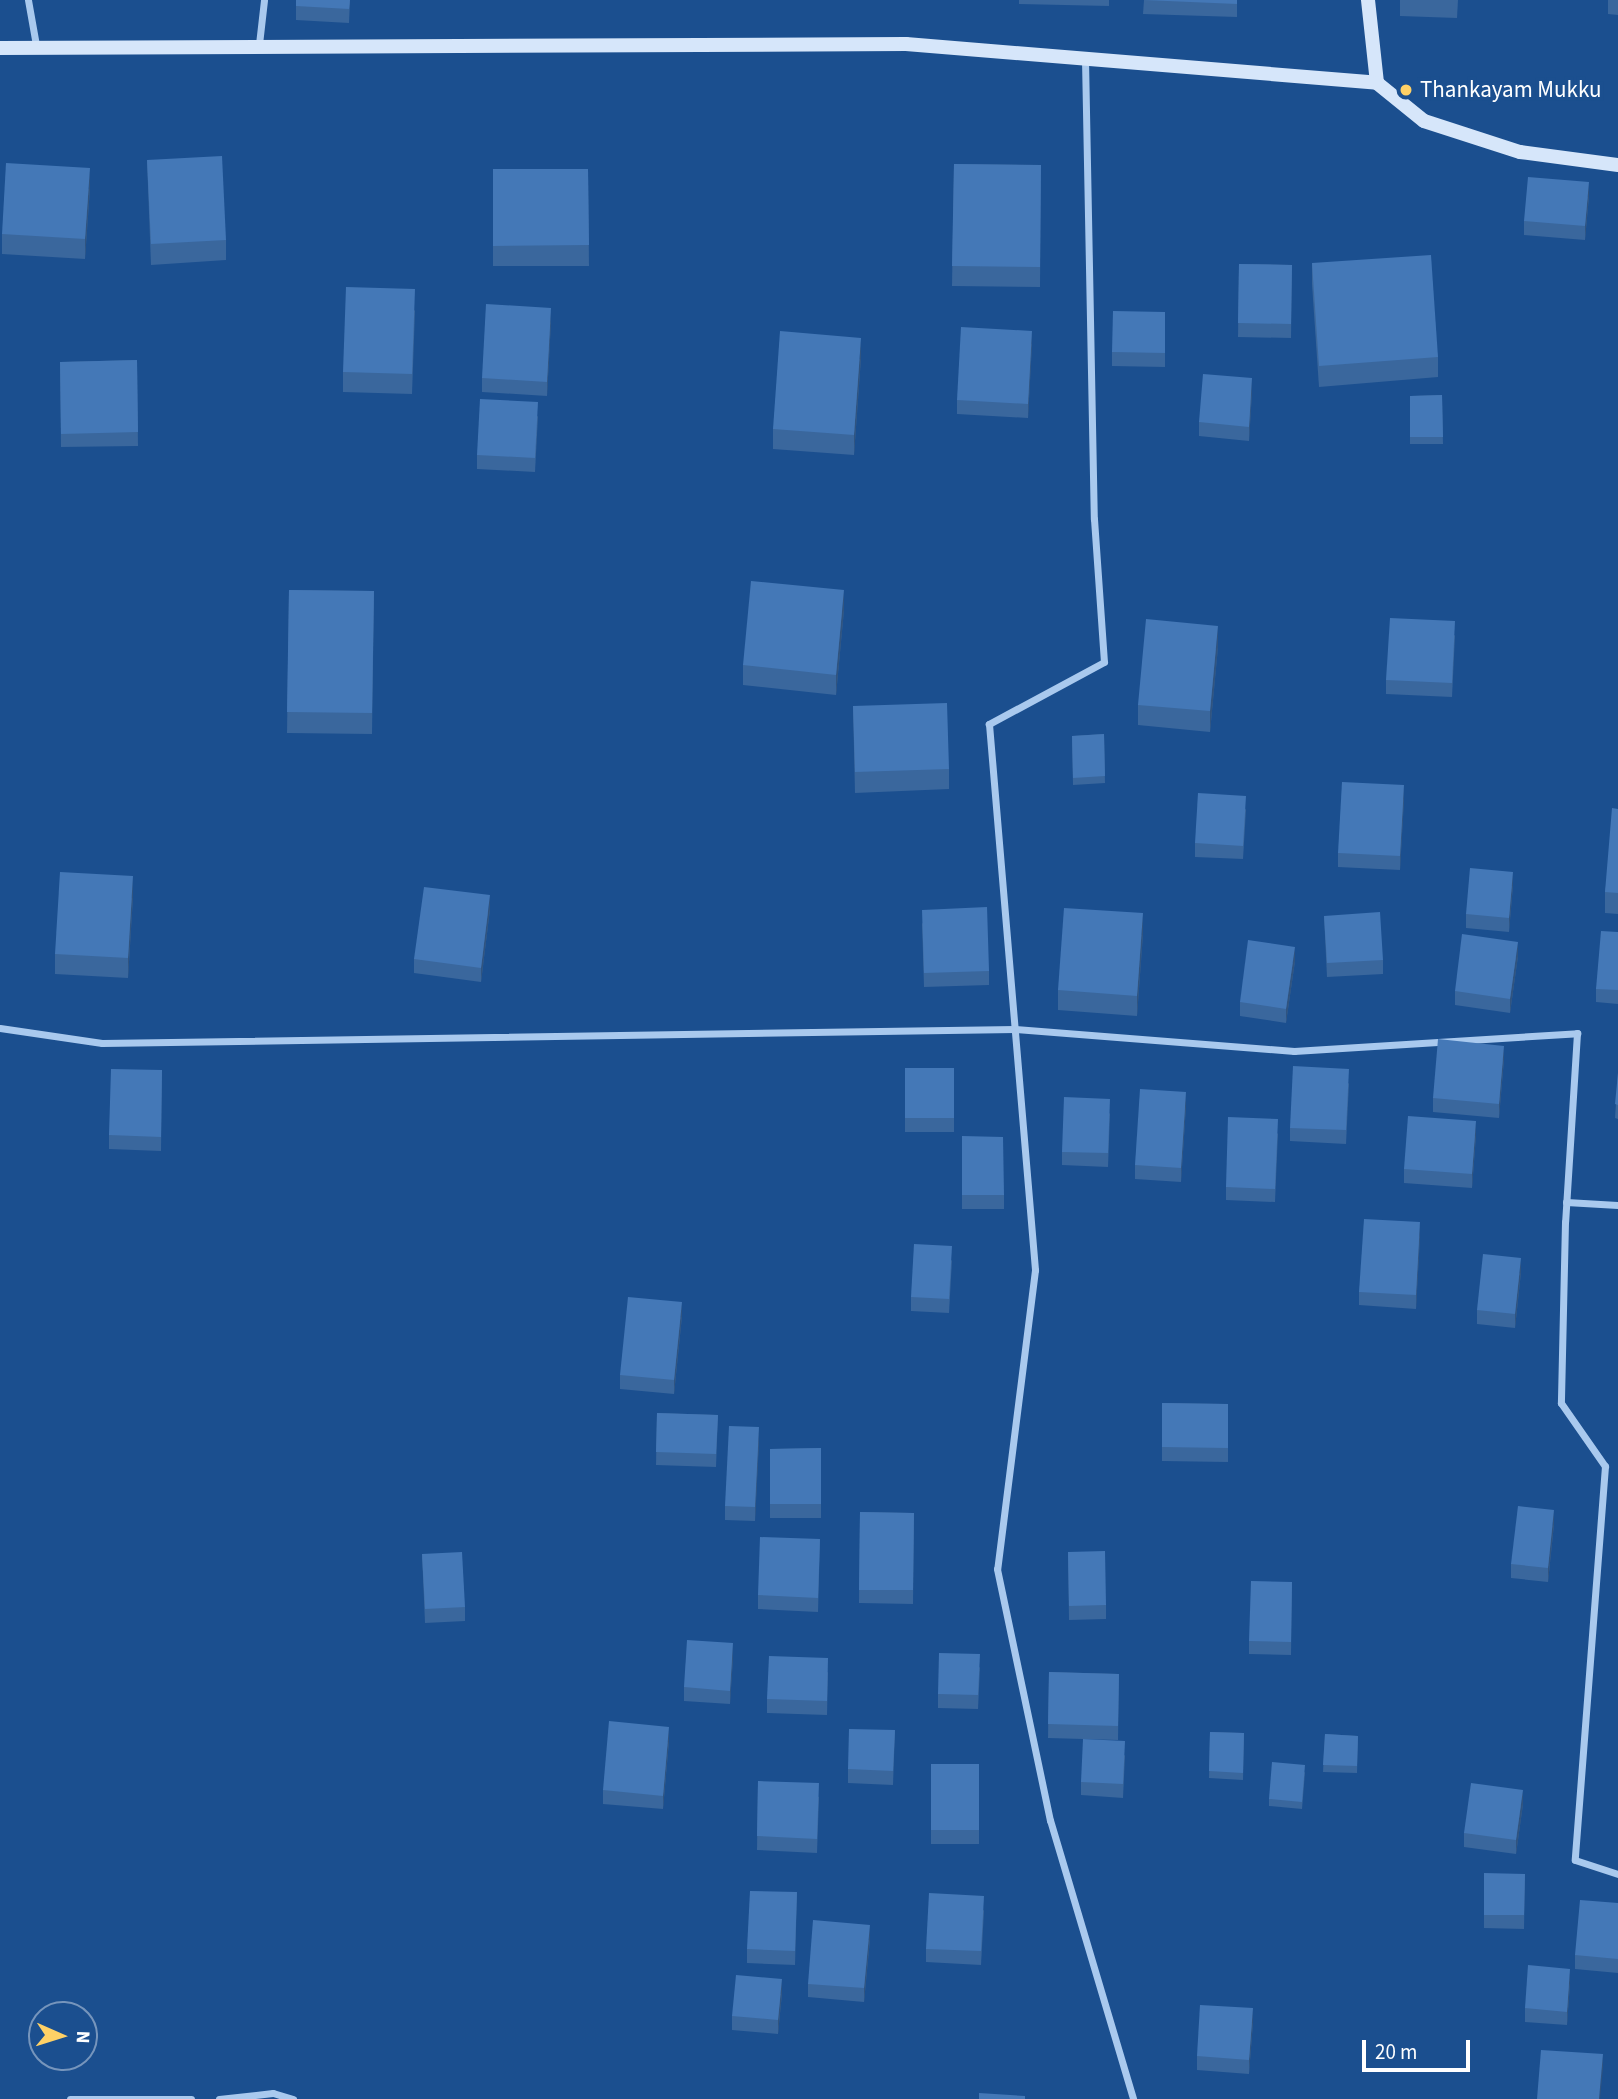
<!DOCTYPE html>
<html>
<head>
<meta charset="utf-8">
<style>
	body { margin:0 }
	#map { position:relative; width:1618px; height:2099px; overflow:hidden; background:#1b4f8f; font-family:"Source Sans 3",sans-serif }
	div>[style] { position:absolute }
	.street>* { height:7px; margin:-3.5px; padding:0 3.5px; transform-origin:3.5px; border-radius:3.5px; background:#a9c9ee }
	.secondary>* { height:14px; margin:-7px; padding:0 7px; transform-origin:7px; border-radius:7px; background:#d6e6fa }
	.wall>* { inset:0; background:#3a679d }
	.shaded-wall>* { inset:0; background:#305480 }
	.building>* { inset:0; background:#4478b7 }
	.dots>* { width:19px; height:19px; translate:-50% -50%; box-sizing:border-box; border:4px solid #1b4f8f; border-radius:50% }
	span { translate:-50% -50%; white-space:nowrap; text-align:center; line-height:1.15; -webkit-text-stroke:7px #1b4f8f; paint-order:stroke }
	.poi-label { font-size:23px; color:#fff }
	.left { translate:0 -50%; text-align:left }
	.north { position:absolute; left:28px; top:2001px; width:70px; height:70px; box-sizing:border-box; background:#1b4f8f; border:2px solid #7695bc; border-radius:50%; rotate:93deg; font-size:19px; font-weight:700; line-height:28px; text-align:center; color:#fff }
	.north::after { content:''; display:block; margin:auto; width:24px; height:32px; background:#ffd166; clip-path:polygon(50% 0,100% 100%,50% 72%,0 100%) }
	.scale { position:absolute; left:1362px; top:2040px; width:108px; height:32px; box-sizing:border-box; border:4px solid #fff; border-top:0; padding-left:9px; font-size:21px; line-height:24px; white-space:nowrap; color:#fff; -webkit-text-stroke:5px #1b4f8f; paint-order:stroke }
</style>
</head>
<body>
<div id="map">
	<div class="street">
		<div style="left:28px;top:0;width:46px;rotate:79.9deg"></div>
		<div style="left:259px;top:44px;width:44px;rotate:-83.5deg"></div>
		<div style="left:1085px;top:59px;width:460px;rotate:88.9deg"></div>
		<div style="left:1094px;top:519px;width:143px;rotate:86deg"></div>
		<div style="left:1104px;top:662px;width:131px;rotate:151.7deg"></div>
		<div style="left:989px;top:724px;width:548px;rotate:85.18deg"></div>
		<div style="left:1035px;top:1270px;width:301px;rotate:97.2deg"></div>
		<div style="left:997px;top:1569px;width:257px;rotate:78.1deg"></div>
		<div style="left:1050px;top:1820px;width:291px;rotate:73.4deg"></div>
		<div style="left:0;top:1028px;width:103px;rotate:8.4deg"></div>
		<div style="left:102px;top:1043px;width:913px;rotate:-0.88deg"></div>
		<div style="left:1015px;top:1029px;width:280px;rotate:4.5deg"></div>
		<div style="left:1294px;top:1051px;width:284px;rotate:-3.6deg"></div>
		<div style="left:1577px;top:1033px;width:189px;rotate:93.6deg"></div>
		<div style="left:1565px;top:1222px;width:181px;rotate:91.3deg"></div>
		<div style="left:1561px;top:1403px;width:77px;rotate:55.1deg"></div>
		<div style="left:1605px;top:1466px;width:395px;rotate:94.4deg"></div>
		<div style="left:1575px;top:1860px;width:45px;rotate:18deg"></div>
		<div style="left:1566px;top:1202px;width:52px;rotate:3.3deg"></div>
		<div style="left:70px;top:2099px;width:121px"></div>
		<div style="left:219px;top:2099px;width:54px;rotate:-6.3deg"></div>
		<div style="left:273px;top:2093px;width:21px;rotate:17deg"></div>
	</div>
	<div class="secondary">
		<div style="left:1368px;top:0;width:83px;rotate:83.8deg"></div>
		<div style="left:0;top:48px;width:906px;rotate:-0.25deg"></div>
		<div style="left:906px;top:44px;width:473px;rotate:4.7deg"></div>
		<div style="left:1377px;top:83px;width:60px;rotate:39deg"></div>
		<div style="left:1424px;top:121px;width:101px;rotate:17.9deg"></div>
		<div style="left:1520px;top:152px;width:99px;rotate:7.6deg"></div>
	</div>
	<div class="wall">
		<div style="clip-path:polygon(296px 0,350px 0,349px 23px,296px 20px)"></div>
		<div style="clip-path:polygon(1019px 0,1109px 0,1109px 6px,1019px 4px)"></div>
		<div style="clip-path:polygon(1144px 0,1237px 0,1237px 17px,1143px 14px)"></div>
		<div style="clip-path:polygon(1400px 0,1458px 0,1457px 18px,1400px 16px)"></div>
		<div style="clip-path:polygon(1608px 0,1618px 0,1618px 15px,1608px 14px)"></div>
		<div style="clip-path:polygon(147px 160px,226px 240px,226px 260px,151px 265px)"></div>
		<div style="clip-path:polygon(954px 164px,1041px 165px,1040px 287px,952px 286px)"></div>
		<div style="clip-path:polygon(493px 169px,588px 169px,589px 266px,493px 266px)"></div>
		<div style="clip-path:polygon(90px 188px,85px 259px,2px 254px,2px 234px)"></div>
		<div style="clip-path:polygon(1589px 196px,1585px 240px,1524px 235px,1524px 221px)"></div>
		<div style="clip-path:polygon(1312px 263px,1438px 357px,1438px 377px,1319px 387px,1312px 284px)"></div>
		<div style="clip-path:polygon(1239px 264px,1292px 265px,1291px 338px,1238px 337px)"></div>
		<div style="clip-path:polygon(415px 310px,412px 394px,343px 392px,343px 372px)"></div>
		<div style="clip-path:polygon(1165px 312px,1165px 367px,1112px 366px,1112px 352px)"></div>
		<div style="clip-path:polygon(551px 322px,547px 396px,482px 392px,482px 378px)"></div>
		<div style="clip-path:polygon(1032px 344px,1028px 418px,957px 414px,957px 400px)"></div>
		<div style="clip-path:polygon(861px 358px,854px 455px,773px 449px,773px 429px)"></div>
		<div style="clip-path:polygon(137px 360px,138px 446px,61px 447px,60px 362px)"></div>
		<div style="clip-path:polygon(1252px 392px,1249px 441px,1199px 436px,1199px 422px)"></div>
		<div style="clip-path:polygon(1442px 395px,1443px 444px,1410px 444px,1410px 396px)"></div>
		<div style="clip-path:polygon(538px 416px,535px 472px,477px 469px,477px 455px)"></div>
		<div style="clip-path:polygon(289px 590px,374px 591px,372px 734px,287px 733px)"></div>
		<div style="clip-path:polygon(844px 610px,836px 695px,743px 685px,743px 665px)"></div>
		<div style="clip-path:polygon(1455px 635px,1452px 697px,1386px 694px,1386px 680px)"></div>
		<div style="clip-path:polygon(1218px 647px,1210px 732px,1138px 725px,1138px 705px)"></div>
		<div style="clip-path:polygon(853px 706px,949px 769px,949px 789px,855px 793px)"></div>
		<div style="clip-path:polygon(1104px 734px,1105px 783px,1073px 785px,1072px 736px)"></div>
		<div style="clip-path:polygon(1404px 799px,1400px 870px,1338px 867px,1338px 853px)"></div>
		<div style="clip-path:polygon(1246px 809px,1243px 859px,1195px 857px,1195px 843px)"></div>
		<div style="clip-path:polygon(1618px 809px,1618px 914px,1605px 913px,1605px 892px)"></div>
		<div style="clip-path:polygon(1513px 885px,1509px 932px,1466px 928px,1466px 914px)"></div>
		<div style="clip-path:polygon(133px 897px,128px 978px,55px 974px,55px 954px)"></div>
		<div style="clip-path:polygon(490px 909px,481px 982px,414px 973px,414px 959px)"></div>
		<div style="clip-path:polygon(1324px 916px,1383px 960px,1383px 974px,1327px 977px)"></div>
		<div style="clip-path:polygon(922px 923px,989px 971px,989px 985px,924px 987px)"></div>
		<div style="clip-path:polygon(1618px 932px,1618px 1004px,1596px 1002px,1596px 989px)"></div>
		<div style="clip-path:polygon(1143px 934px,1137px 1016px,1058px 1010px,1058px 990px)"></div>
		<div style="clip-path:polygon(1518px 956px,1510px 1013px,1455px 1005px,1455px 991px)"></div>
		<div style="clip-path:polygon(1295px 961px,1286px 1023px,1240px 1016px,1240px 1002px)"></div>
		<div style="clip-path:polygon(1504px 1059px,1499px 1118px,1433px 1112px,1433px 1098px)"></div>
		<div style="clip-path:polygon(905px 1068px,954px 1068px,954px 1132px,905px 1132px)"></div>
		<div style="clip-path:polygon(162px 1070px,161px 1151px,109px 1149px,109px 1135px)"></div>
		<div style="clip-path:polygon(1618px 1073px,1618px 1119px,1615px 1118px)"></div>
		<div style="clip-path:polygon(1349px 1083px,1346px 1144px,1290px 1141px,1290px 1128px)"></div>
		<div style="clip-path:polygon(1186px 1106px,1181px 1182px,1135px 1179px,1135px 1165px)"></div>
		<div style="clip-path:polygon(1110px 1113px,1108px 1167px,1062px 1165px,1062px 1152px)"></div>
		<div style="clip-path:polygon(1278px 1133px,1275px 1202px,1226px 1200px,1226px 1187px)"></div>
		<div style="clip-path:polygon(1476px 1135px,1472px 1188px,1404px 1183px,1404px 1169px)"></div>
		<div style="clip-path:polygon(962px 1136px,1004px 1195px,1004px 1209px,962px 1209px)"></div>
		<div style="clip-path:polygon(1420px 1236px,1416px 1309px,1359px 1305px,1359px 1292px)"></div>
		<div style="clip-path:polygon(952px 1260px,949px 1313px,911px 1311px,911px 1297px)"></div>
		<div style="clip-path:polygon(1521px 1272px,1515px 1328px,1477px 1324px,1477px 1310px)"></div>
		<div style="clip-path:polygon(682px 1316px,674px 1394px,620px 1389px,620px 1375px)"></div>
		<div style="clip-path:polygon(1162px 1403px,1228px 1404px,1228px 1462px,1162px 1461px)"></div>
		<div style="clip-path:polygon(657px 1413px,718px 1415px,716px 1467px,656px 1465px)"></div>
		<div style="clip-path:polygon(759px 1441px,755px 1521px,725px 1520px,725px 1506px)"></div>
		<div style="clip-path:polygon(821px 1448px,821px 1518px,770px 1518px,770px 1449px)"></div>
		<div style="clip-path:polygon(860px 1512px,914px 1513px,913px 1604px,859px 1603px)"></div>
		<div style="clip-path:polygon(1554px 1524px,1548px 1582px,1511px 1578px,1511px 1564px)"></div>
		<div style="clip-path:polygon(820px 1539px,818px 1612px,758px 1609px,758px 1595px)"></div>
		<div style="clip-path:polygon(1068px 1552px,1106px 1605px,1106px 1619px,1069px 1620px)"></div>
		<div style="clip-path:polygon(422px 1554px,465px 1607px,465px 1621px,425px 1623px)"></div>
		<div style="clip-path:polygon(1292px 1582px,1291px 1655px,1249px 1654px,1249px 1641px)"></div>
		<div style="clip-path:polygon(733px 1657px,730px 1704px,684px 1701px,684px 1687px)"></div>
		<div style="clip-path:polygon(980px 1667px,978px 1709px,938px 1708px,938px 1694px)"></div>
		<div style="clip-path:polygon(828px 1672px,827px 1715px,767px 1713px,767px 1699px)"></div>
		<div style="clip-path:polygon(1049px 1672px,1119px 1674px,1118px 1740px,1048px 1738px)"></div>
		<div style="clip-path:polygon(895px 1730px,893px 1785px,848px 1783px,848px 1769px)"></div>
		<div style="clip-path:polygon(1210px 1732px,1244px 1733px,1243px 1780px,1209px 1778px)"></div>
		<div style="clip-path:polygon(1325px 1734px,1358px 1736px,1357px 1773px,1323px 1772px)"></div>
		<div style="clip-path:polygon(669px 1741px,663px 1809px,603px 1804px,603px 1790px)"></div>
		<div style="clip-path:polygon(1125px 1755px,1123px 1798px,1081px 1795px,1081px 1782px)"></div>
		<div style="clip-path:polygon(931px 1764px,979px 1764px,979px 1844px,931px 1844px)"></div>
		<div style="clip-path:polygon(1305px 1772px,1302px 1809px,1269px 1806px,1269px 1799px)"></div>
		<div style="clip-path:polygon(758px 1781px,819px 1797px,817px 1853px,757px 1850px)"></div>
		<div style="clip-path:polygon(1523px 1804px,1516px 1854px,1464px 1847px,1464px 1833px)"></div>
		<div style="clip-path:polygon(1525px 1874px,1524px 1929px,1484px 1928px,1484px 1915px)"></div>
		<div style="clip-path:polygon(797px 1892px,795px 1965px,747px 1963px,747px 1949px)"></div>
		<div style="clip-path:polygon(1618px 1903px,1618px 1973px,1575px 1969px,1575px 1955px)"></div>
		<div style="clip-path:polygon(984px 1910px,981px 1965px,926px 1962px,926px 1949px)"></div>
		<div style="clip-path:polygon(870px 1939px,864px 2002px,808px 1997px,808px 1984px)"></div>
		<div style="clip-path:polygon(1570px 1983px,1567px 2025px,1525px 2022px,1525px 2008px)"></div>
		<div style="clip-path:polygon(782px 1993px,778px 2034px,732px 2030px,732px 2016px)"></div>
		<div style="clip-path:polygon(1253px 2022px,1249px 2074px,1197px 2070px,1197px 2056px)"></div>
	</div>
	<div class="shaded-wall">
		<div style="clip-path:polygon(90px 168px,90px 188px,85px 259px,85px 239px)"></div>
		<div style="clip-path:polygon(1589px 182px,1589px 196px,1585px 240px,1585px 226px)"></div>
		<div style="clip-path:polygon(551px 308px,551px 322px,547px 396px,547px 382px)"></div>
		<div style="clip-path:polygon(1032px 331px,1032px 344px,1028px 418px,1028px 404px)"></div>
		<div style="clip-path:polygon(861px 338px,861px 358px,854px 455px,854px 435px)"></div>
		<div style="clip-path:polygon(1252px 378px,1252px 392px,1249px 441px,1249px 427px)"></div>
		<div style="clip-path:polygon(844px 590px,844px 610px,836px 695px,836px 675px)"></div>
		<div style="clip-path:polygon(1218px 626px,1218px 647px,1210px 732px,1210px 711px)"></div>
		<div style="clip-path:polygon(1404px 785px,1404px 799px,1400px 870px,1400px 856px)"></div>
		<div style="clip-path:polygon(1513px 872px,1513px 885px,1509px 932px,1509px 918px)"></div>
		<div style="clip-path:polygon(133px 876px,133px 897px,128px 978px,128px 958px)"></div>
		<div style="clip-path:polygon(490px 895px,490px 909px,481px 982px,481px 968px)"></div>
		<div style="clip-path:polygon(1143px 913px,1143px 934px,1137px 1016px,1137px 996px)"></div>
		<div style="clip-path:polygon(1518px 942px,1518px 956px,1510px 1013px,1510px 999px)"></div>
		<div style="clip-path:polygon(1295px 947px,1295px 961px,1286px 1023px,1286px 1009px)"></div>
		<div style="clip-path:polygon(1504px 1046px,1504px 1059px,1499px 1118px,1499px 1104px)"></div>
		<div style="clip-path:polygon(1186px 1092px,1186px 1106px,1181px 1182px,1181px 1168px)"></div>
		<div style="clip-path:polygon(1476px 1121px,1476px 1135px,1472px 1188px,1472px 1174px)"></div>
		<div style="clip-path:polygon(1420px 1222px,1420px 1236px,1416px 1309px,1416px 1295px)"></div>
		<div style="clip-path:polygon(1521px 1258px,1521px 1272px,1515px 1328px,1515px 1314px)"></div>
		<div style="clip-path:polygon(682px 1302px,682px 1316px,674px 1394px,674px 1380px)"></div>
		<div style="clip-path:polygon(759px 1427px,759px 1441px,755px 1521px,755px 1507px)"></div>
		<div style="clip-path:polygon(1554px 1510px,1554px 1524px,1548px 1582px,1548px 1568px)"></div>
		<div style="clip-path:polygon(733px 1643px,733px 1657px,730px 1704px,730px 1691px)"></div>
		<div style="clip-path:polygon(669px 1727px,669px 1741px,663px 1809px,663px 1796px)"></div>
		<div style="clip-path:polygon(1523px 1790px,1523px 1804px,1516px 1854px,1516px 1840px)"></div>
		<div style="clip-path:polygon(870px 1925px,870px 1939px,864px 2002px,864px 1988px)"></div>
		<div style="clip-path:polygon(1570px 1969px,1570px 1983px,1567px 2025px,1567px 2012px)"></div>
		<div style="clip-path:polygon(782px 1979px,782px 1993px,778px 2034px,778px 2020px)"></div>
		<div style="clip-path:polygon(1253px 2008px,1253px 2022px,1249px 2074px,1249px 2060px)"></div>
		<div style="clip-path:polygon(1603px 2054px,1603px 2068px,1600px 2099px,1599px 2099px)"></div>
	</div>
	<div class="building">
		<div style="clip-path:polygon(296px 0,350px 0,349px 9px,296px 6px)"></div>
		<div style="clip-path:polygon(1144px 0,1237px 0,1237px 4px)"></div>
		<div style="clip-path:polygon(222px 156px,226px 240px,151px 244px,147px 160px)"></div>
		<div style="clip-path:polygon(6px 163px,90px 168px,85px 239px,2px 234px)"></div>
		<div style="clip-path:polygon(954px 164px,1041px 165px,1040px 267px,952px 266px)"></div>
		<div style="clip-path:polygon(493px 169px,588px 169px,589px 245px,493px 246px)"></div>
		<div style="clip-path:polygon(1528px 177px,1589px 182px,1585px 226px,1524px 221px)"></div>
		<div style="clip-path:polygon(1431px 255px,1438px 357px,1319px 366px,1312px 263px)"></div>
		<div style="clip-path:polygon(1239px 264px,1292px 265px,1291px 324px,1238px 323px)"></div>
		<div style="clip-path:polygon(346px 287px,415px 289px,412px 374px,343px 372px)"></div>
		<div style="clip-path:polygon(486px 304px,551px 308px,547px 382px,482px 378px)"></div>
		<div style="clip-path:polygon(1113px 311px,1165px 312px,1165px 353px,1112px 352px)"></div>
		<div style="clip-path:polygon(961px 327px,1032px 331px,1028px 404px,957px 400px)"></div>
		<div style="clip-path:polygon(780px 331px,861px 338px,854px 435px,773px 429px)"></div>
		<div style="clip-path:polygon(137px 360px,138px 432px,61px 434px,60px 362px)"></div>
		<div style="clip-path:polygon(1203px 374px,1252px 378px,1249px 427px,1199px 422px)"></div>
		<div style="clip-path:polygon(1442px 395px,1443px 437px,1410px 437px,1410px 396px)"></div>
		<div style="clip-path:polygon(480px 399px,538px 402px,535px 458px,477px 455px)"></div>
		<div style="clip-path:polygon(751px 581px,844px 590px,836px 675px,743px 665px)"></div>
		<div style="clip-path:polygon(289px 590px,374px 591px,372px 713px,287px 712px)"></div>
		<div style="clip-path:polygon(1390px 618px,1455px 621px,1452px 683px,1386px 680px)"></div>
		<div style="clip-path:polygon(1146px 619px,1218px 626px,1210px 711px,1138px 705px)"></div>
		<div style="clip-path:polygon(947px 703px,949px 769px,855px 772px,853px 706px)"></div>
		<div style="clip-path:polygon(1104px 734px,1105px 776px,1073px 778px,1072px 736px)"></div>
		<div style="clip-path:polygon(1342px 782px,1404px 785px,1400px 856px,1338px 853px)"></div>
		<div style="clip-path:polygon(1198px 793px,1246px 796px,1243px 846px,1195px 843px)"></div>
		<div style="clip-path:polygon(1612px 808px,1618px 809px,1618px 893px,1605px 892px)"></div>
		<div style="clip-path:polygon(1470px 868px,1513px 872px,1509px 918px,1466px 914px)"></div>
		<div style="clip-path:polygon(60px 872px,133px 876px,128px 958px,55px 954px)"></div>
		<div style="clip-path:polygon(424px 887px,490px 895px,481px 968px,414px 959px)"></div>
		<div style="clip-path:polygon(987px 907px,989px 971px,924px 973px,922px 910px)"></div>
		<div style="clip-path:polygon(1064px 908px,1143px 913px,1137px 996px,1058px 990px)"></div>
		<div style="clip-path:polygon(1380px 912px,1383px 960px,1327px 963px,1324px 916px)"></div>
		<div style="clip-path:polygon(1601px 931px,1618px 932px,1618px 990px,1596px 989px)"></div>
		<div style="clip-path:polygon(1462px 934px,1518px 942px,1510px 999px,1455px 991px)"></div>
		<div style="clip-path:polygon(1248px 940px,1295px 947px,1286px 1009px,1240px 1002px)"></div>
		<div style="clip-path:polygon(1438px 1039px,1504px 1046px,1499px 1104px,1433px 1098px)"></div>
		<div style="clip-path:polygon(1293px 1066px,1349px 1069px,1346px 1130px,1290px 1128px)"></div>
		<div style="clip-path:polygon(905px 1068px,954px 1068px,954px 1118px,905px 1118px)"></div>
		<div style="clip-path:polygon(111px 1069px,162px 1070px,161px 1137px,109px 1135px)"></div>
		<div style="clip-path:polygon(1618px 1073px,1618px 1105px,1615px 1104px)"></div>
		<div style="clip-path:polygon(1140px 1089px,1186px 1092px,1181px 1168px,1135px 1165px)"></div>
		<div style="clip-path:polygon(1064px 1097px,1110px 1099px,1108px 1153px,1062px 1152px)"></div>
		<div style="clip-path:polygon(1408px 1116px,1476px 1121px,1472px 1174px,1404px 1169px)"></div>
		<div style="clip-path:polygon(1228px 1117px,1278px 1119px,1275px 1189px,1226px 1187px)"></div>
		<div style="clip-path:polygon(962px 1136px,1003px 1137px,1004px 1195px,962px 1195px)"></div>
		<div style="clip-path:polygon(1364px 1219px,1420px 1222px,1416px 1295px,1359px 1292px)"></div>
		<div style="clip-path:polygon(914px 1244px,952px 1246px,949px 1299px,911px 1297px)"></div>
		<div style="clip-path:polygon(1483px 1254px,1521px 1258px,1515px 1314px,1477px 1310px)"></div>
		<div style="clip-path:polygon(628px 1297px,682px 1302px,674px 1380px,620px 1375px)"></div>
		<div style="clip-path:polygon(1162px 1403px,1228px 1404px,1228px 1448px,1162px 1447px)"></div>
		<div style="clip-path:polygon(657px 1413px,718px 1415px,716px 1454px,656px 1452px)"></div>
		<div style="clip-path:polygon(729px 1426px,759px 1427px,755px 1507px,725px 1506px)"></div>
		<div style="clip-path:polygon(821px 1448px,821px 1504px,770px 1504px,770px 1449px)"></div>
		<div style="clip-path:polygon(1518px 1506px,1554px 1510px,1548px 1568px,1511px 1564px)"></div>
		<div style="clip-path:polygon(860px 1512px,914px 1513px,913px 1590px,859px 1590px)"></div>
		<div style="clip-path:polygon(760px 1537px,820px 1539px,818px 1598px,758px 1595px)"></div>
		<div style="clip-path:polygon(1105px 1551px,1106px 1605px,1069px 1606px,1068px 1552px)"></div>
		<div style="clip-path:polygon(462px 1552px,465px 1607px,425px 1609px,422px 1554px)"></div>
		<div style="clip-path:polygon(1251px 1581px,1292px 1582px,1291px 1642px,1249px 1641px)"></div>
		<div style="clip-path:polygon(687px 1640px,733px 1643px,730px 1691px,684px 1687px)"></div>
		<div style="clip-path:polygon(939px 1653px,980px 1654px,978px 1695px,938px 1694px)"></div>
		<div style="clip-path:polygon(769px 1656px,828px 1658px,827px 1701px,767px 1699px)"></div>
		<div style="clip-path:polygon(1049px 1672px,1119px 1674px,1118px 1726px,1048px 1724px)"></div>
		<div style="clip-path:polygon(609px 1721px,669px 1727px,663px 1796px,603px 1790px)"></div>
		<div style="clip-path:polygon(849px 1729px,895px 1730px,893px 1771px,848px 1769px)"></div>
		<div style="clip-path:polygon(1210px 1732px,1244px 1733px,1243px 1773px,1209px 1771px)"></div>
		<div style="clip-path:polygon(1325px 1734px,1358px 1736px,1357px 1766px,1323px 1765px)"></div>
		<div style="clip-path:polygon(1083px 1739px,1125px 1741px,1123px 1784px,1081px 1782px)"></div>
		<div style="clip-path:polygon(1272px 1762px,1305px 1765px,1302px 1802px,1269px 1799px)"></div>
		<div style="clip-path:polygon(931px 1764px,979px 1764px,979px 1830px,931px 1830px)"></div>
		<div style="clip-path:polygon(758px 1781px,819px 1783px,817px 1839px,757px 1836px)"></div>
		<div style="clip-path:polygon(1471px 1783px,1523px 1790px,1516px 1840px,1464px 1833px)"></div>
		<div style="clip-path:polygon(1484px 1873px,1525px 1874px,1524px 1915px,1484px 1915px)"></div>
		<div style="clip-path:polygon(750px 1891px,797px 1892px,795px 1951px,747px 1949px)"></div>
		<div style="clip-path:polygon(929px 1893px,984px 1896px,981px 1951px,926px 1949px)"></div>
		<div style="clip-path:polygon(1580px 1900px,1618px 1903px,1618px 1959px,1575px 1955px)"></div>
		<div style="clip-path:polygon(813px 1920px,870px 1925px,864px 1988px,808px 1984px)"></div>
		<div style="clip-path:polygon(1528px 1965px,1570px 1969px,1567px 2012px,1525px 2008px)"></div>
		<div style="clip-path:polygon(736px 1975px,782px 1979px,778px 2020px,732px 2016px)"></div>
		<div style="clip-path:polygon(1200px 2005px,1253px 2008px,1249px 2060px,1197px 2056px)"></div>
		<div style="clip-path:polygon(1541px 2050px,1603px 2054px,1599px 2099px,1537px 2099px)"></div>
		<div style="clip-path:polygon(979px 2093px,1025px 2096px,1025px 2099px,979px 2099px)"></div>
	</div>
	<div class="dots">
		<div style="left:1406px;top:90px;background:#ffd166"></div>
	</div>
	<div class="poi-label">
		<span class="left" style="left:1420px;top:90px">Thankayam Mukku</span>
	</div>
	<div class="north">N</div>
	<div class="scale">20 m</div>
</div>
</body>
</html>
